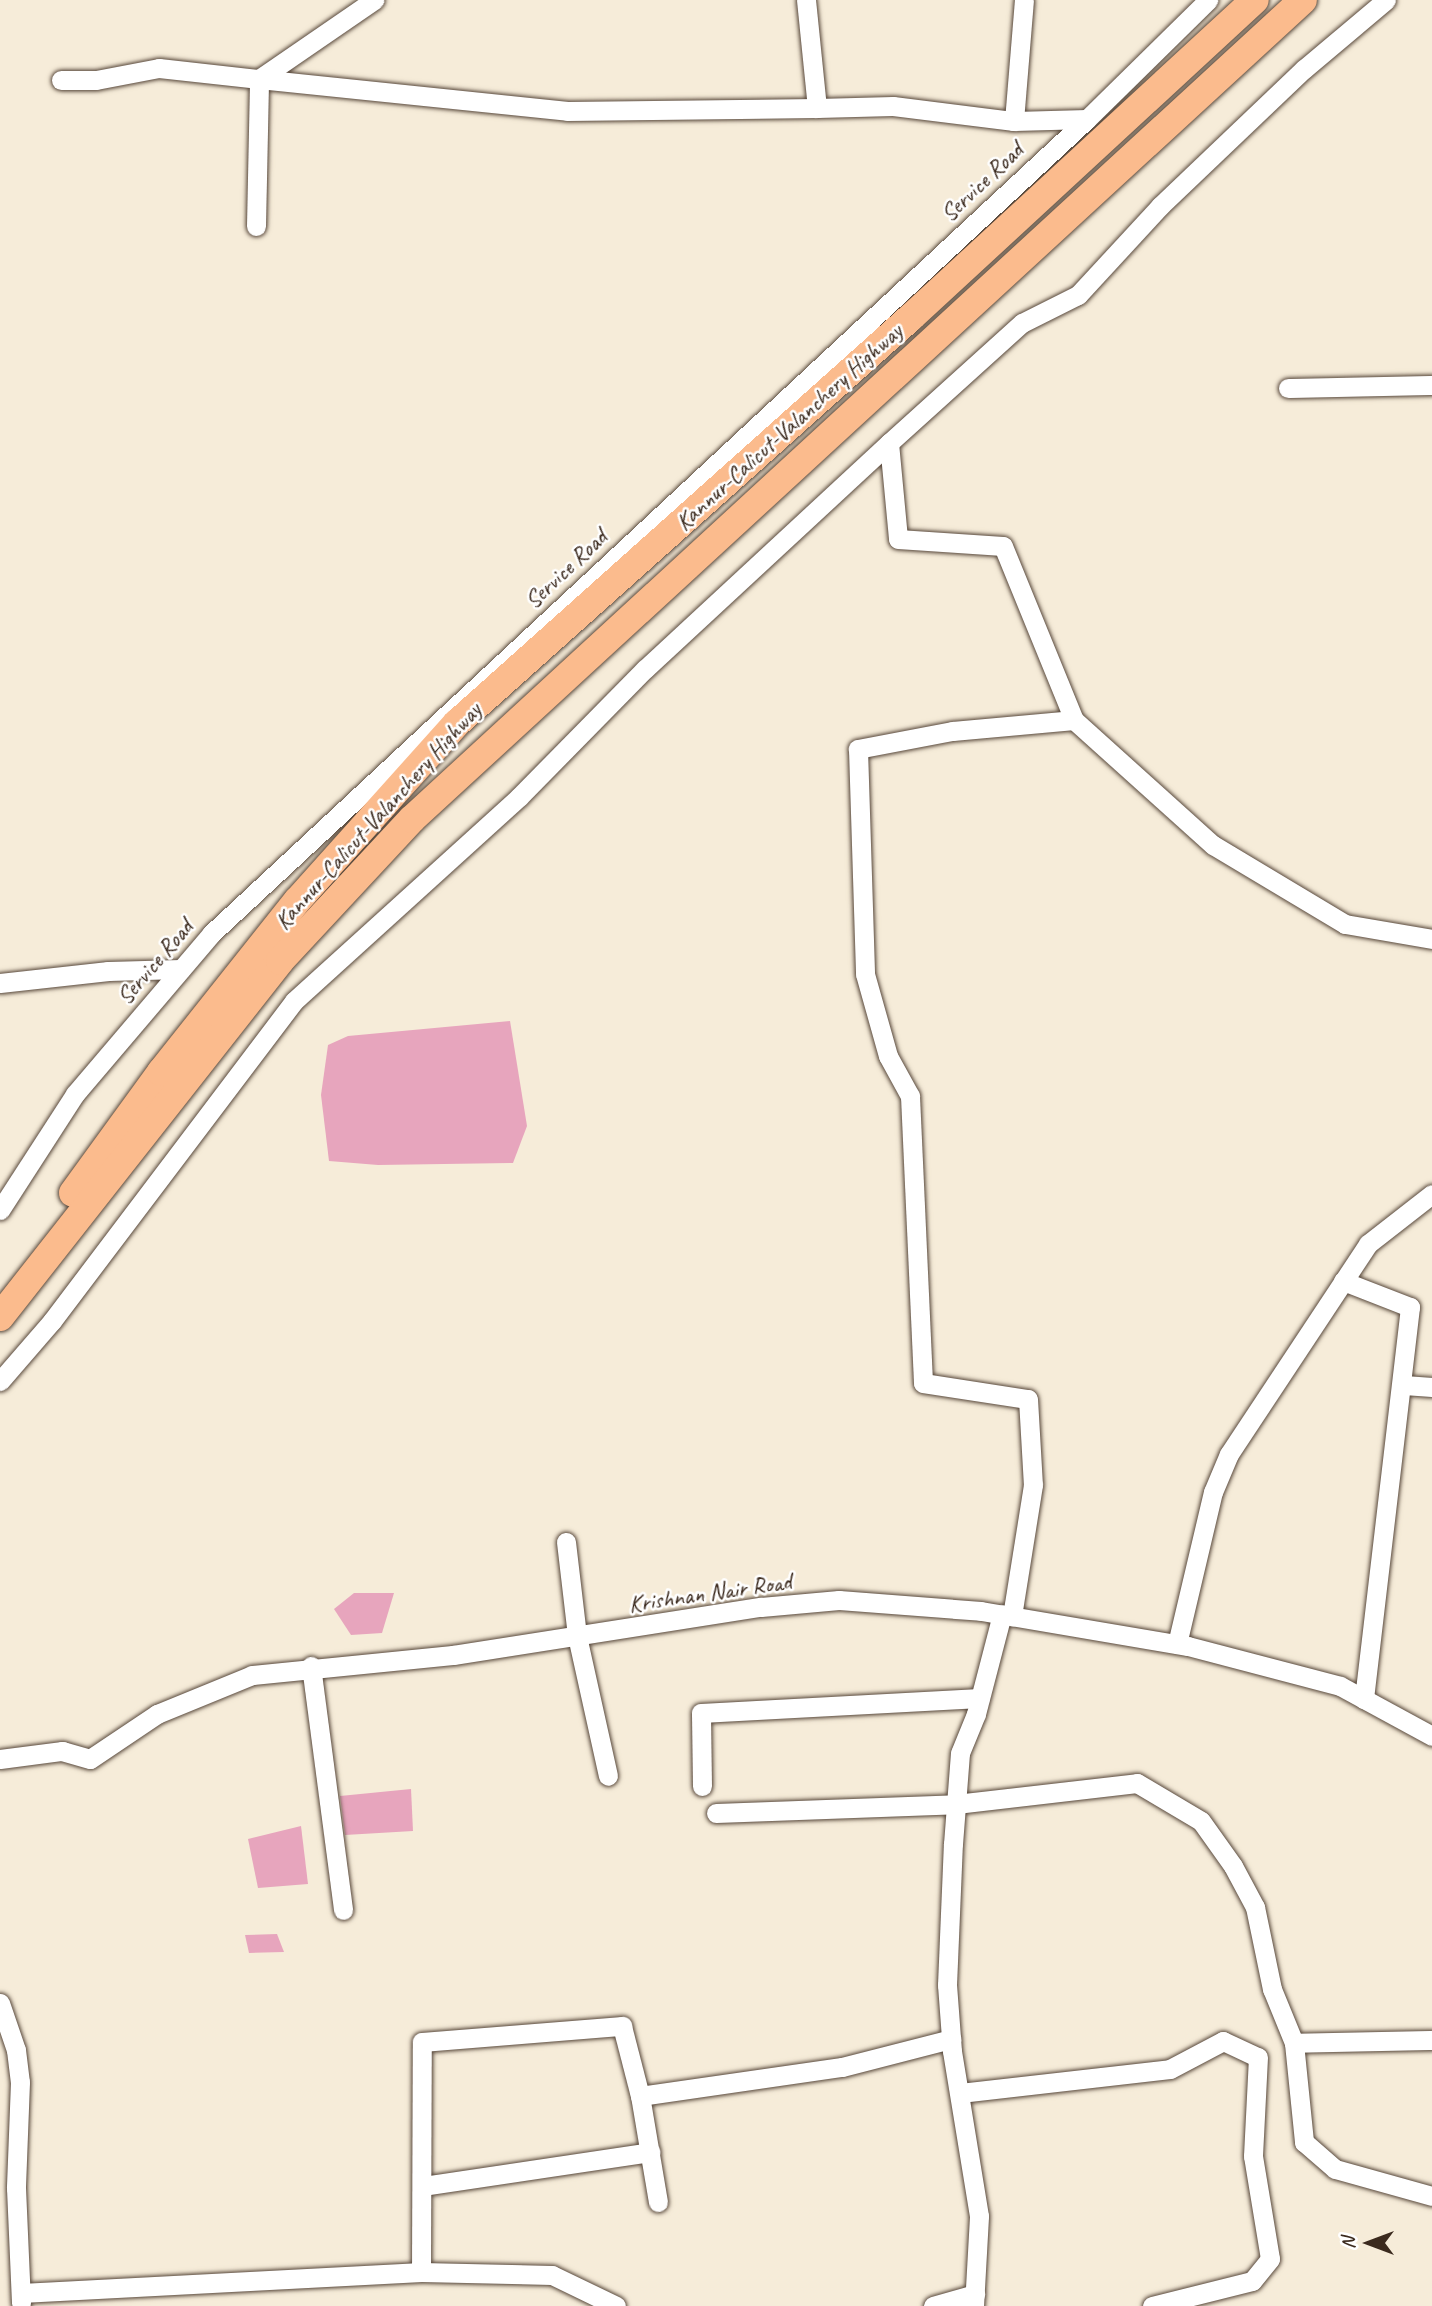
<!DOCTYPE html>
<html>
<head>
<meta charset="utf-8">
<style>
	body { margin:0 }
	#map { position:relative; width:1432px; height:2306px; overflow:hidden; background:#f6ecd9; font-family:Caveat,sans-serif }
	div>[style] { position:absolute }
	.building>* { inset:0; background:#e7a5bd }
	.roads { filter:drop-shadow(0 0 2px #57473a) drop-shadow(0 0 2px #57473a) }
	.minor>* { height:19px; margin:-9.5px; padding:0 9.5px; transform-origin:9.5px; border-radius:9.5px; background:#fff }
	.highway>* { height:28px; margin:-14px; padding:0 14px; transform-origin:14px; border-radius:14px; background:#fbbb8d }
	span { translate:-50% -50%; white-space:nowrap; text-align:center; line-height:1.15; -webkit-text-stroke:5px #fff; paint-order:stroke }
	.street-label { font-size:24px; color:#3b2a1e }
	.north { position:absolute; left:1334px; top:2208px; width:70px; height:70px; -webkit-text-stroke:5px #fff; paint-order:stroke; rotate:270deg; font-size:19px; font-weight:700; line-height:28px; text-align:center; color:#3b2a1e }
	.north::after { content:''; display:block; margin:auto; width:24px; height:32px; background:#3b2a1e; clip-path:polygon(50% 0,100% 100%,50% 72%,0 100%) }
</style>
</head>
<body>
<div id="map">
	<div class="building">
		<div style="clip-path:polygon(510px 1021px,527px 1126px,513px 1163px,378px 1165px,329px 1161px,321px 1095px,328px 1045px,348px 1036px)"></div>
		<div style="clip-path:polygon(354px 1593px,394px 1593px,382px 1633px,351px 1635px,334px 1609px)"></div>
		<div style="clip-path:polygon(411px 1789px,413px 1831px,345px 1835px,340px 1796px)"></div>
		<div style="clip-path:polygon(301px 1826px,308px 1884px,258px 1888px,248px 1839px)"></div>
		<div style="clip-path:polygon(277px 1934px,284px 1952px,249px 1953px,245px 1935px)"></div>
	</div>
	<div class="roads">
		<div class="minor">
			<div style="left:61px;top:80px;width:35px"></div>
			<div style="left:96px;top:80px;width:64px;rotate:-10.8deg"></div>
			<div style="left:159px;top:68px;width:101px;rotate:6.3deg"></div>
			<div style="left:259px;top:79px;width:140px;rotate:-34.5deg"></div>
			<div style="left:817px;top:108px;width:76px;rotate:-1.5deg"></div>
			<div style="left:893px;top:106px;width:122px;rotate:7.1deg"></div>
			<div style="left:1014px;top:121px;width:73px;rotate:-1.6deg"></div>
			<div style="left:1014px;top:121px;width:121px;rotate:-85.3deg"></div>
			<div style="left:256px;top:226px;width:147px;rotate:-88.8deg"></div>
			<div style="left:259px;top:79px;width:310px;rotate:5.9deg"></div>
			<div style="left:567px;top:111px;width:250px;rotate:-0.7deg"></div>
			<div style="left:817px;top:108px;width:109px;rotate:-95.8deg"></div>
			<div style="left:1288px;top:388px;width:144px;rotate:-1.2deg"></div>
			<div style="left:889px;top:443px;width:96px;rotate:84.6deg"></div>
			<div style="left:898px;top:539px;width:105px;rotate:3.8deg"></div>
			<div style="left:1003px;top:546px;width:188px;rotate:67.8deg"></div>
			<div style="left:1074px;top:720px;width:122px;rotate:174.8deg"></div>
			<div style="left:952px;top:731px;width:96px;rotate:169.2deg"></div>
			<div style="left:858px;top:749px;width:225px;rotate:88.2deg"></div>
			<div style="left:865px;top:974px;width:85px;rotate:74.3deg"></div>
			<div style="left:888px;top:1056px;width:46px;rotate:61.2deg"></div>
			<div style="left:910px;top:1096px;width:287px;rotate:87.4deg"></div>
			<div style="left:923px;top:1383px;width:106px;rotate:8.7deg"></div>
			<div style="left:1028px;top:1399px;width:86px;rotate:86.7deg"></div>
			<div style="left:1033px;top:1485px;width:133px;rotate:99.1deg"></div>
			<div style="left:1074px;top:720px;width:187px;rotate:42deg"></div>
			<div style="left:1213px;top:845px;width:154px;rotate:30.9deg"></div>
			<div style="left:1345px;top:924px;width:88px;rotate:9.8deg"></div>
			<div style="left:0;top:983px;width:109px;rotate:-6.3deg"></div>
			<div style="left:108px;top:971px;width:73px;rotate:-1.6deg"></div>
			<div style="left:0;top:1210px;width:138px;rotate:-57.1deg"></div>
			<div style="left:75px;top:1094px;width:210px;rotate:-49.6deg"></div>
			<div style="left:211px;top:934px;width:1196px;rotate:-42.93deg"></div>
			<div style="left:1087px;top:119px;width:170px;rotate:-44.5deg"></div>
			<div style="left:1343px;top:1281px;width:72px;rotate:21.2deg"></div>
			<div style="left:1410px;top:1307px;width:395px;rotate:96.7deg"></div>
			<div style="left:0;top:1381px;width:79px;rotate:-49.1deg"></div>
			<div style="left:52px;top:1321px;width:401px;rotate:-52.9deg"></div>
			<div style="left:294px;top:1001px;width:304px;rotate:-42.2deg"></div>
			<div style="left:519px;top:797px;width:180px;rotate:-45.5deg"></div>
			<div style="left:645px;top:669px;width:333px;rotate:-42.8deg"></div>
			<div style="left:889px;top:443px;width:179px;rotate:-42.1deg"></div>
			<div style="left:1022px;top:323px;width:63px;rotate:-26.6deg"></div>
			<div style="left:1078px;top:295px;width:121px;rotate:-47.3deg"></div>
			<div style="left:1160px;top:206px;width:199px;rotate:-43.6deg"></div>
			<div style="left:1304px;top:69px;width:107px;rotate:-40.1deg"></div>
			<div style="left:1404px;top:1385px;width:28px;rotate:4deg"></div>
			<div style="left:566px;top:1542px;width:95px;rotate:83.3deg"></div>
			<div style="left:577px;top:1636px;width:143px;rotate:77.5deg"></div>
			<div style="left:1177px;top:1644px;width:156px;rotate:-76.7deg"></div>
			<div style="left:1213px;top:1492px;width:41px;rotate:-67.2deg"></div>
			<div style="left:1229px;top:1454px;width:252px;rotate:-56.5deg"></div>
			<div style="left:1368px;top:1244px;width:81px;rotate:-38deg"></div>
			<div style="left:311px;top:1666px;width:246px;rotate:82.5deg"></div>
			<div style="left:0;top:1759px;width:63px;rotate:-7.4deg"></div>
			<div style="left:62px;top:1751px;width:29px;rotate:16deg"></div>
			<div style="left:90px;top:1759px;width:81px;rotate:-33.9deg"></div>
			<div style="left:157px;top:1714px;width:103px;rotate:-22.3deg"></div>
			<div style="left:252px;top:1675px;width:202px;rotate:-5.7deg"></div>
			<div style="left:453px;top:1655px;width:312px;rotate:-8.9deg"></div>
			<div style="left:761px;top:1607px;width:78px;rotate:-5.1deg"></div>
			<div style="left:839px;top:1600px;width:142px;rotate:4.4deg"></div>
			<div style="left:981px;top:1611px;width:210px;rotate:9.6deg"></div>
			<div style="left:1188px;top:1646px;width:157px;rotate:14.7deg"></div>
			<div style="left:1340px;top:1686px;width:105px;rotate:28.5deg"></div>
			<div style="left:702px;top:1786px;width:73px;rotate:-90.8deg"></div>
			<div style="left:701px;top:1713px;width:279px;rotate:-3.1deg"></div>
			<div style="left:716px;top:1813px;width:240px;rotate:-2.1deg"></div>
			<div style="left:956px;top:1804px;width:182px;rotate:-6.6deg"></div>
			<div style="left:1137px;top:1783px;width:74px;rotate:30.7deg"></div>
			<div style="left:1201px;top:1821px;width:55px;rotate:54.6deg"></div>
			<div style="left:1233px;top:1866px;width:47px;rotate:61.8deg"></div>
			<div style="left:1255px;top:1907px;width:84px;rotate:78.3deg"></div>
			<div style="left:1272px;top:1989px;width:58px;rotate:67.8deg"></div>
			<div style="left:0;top:2003px;width:50px;rotate:71.2deg"></div>
			<div style="left:16px;top:2050px;width:32px;rotate:83deg"></div>
			<div style="left:20px;top:2082px;width:106px;rotate:92.2deg"></div>
			<div style="left:16px;top:2188px;width:115px;rotate:87.5deg"></div>
			<div style="left:1432px;top:2040px;width:138px;rotate:178.8deg"></div>
			<div style="left:1294px;top:2043px;width:100px;rotate:84.2deg"></div>
			<div style="left:1304px;top:2142px;width:41px;rotate:41.1deg"></div>
			<div style="left:1335px;top:2169px;width:101px;rotate:15.6deg"></div>
			<div style="left:960px;top:2093px;width:211px;rotate:-6.5deg"></div>
			<div style="left:1170px;top:2069px;width:60px;rotate:-27.8deg"></div>
			<div style="left:1223px;top:2041px;width:38px;rotate:25deg"></div>
			<div style="left:1258px;top:2057px;width:99px;rotate:92.9deg"></div>
			<div style="left:1253px;top:2156px;width:104px;rotate:80.6deg"></div>
			<div style="left:1270px;top:2259px;width:28px;rotate:129deg"></div>
			<div style="left:1252px;top:2281px;width:103px;rotate:166deg"></div>
			<div style="left:423px;top:2186px;width:230px;rotate:-8.5deg"></div>
			<div style="left:658px;top:2202px;width:108px;rotate:-99.6deg"></div>
			<div style="left:640px;top:2096px;width:204px;rotate:-8.2deg"></div>
			<div style="left:842px;top:2067px;width:113px;rotate:-14.4deg"></div>
			<div style="left:421px;top:2272px;width:230px;rotate:-89.8deg"></div>
			<div style="left:422px;top:2042px;width:201px;rotate:-4.6deg"></div>
			<div style="left:622px;top:2026px;width:72px;rotate:75.6deg"></div>
			<div style="left:21px;top:2293px;width:401px;rotate:-3deg"></div>
			<div style="left:421px;top:2272px;width:131px;rotate:1.3deg"></div>
			<div style="left:552px;top:2275px;width:71px;rotate:25.8deg"></div>
			<div style="left:933px;top:2306px;width:44px;rotate:-15.9deg"></div>
			<div style="left:974px;top:2306px;width:90px;rotate:-86.8deg"></div>
			<div style="left:979px;top:2216px;width:167px;rotate:-99.3deg"></div>
			<div style="left:952px;top:2051px;width:66px;rotate:-94.3deg"></div>
			<div style="left:947px;top:1985px;width:141px;rotate:-87.6deg"></div>
			<div style="left:953px;top:1844px;width:91px;rotate:-85.6deg"></div>
			<div style="left:960px;top:1753px;width:42px;rotate:-67.7deg"></div>
			<div style="left:976px;top:1714px;width:103px;rotate:-75.4deg"></div>
		</div>
		<div class="highway">
			<div style="left:73px;top:1193px;width:150px;rotate:-54deg"></div>
			<div style="left:161px;top:1072px;width:220px;rotate:-51.5deg"></div>
			<div style="left:298px;top:900px;width:238px;rotate:-48.1deg"></div>
			<div style="left:457px;top:723px;width:608px;rotate:-41.8deg"></div>
			<div style="left:910px;top:318px;width:469px;rotate:-42.7deg"></div>
			<div style="left:0;top:1317px;width:453px;rotate:-51.8deg"></div>
			<div style="left:280px;top:961px;width:194px;rotate:-47.1deg"></div>
			<div style="left:412px;top:819px;width:1210px;rotate:-42.59deg"></div>
		</div>
	</div>
	<div class="street-label">
		<span style="left:982px;top:182px;rotate:-43deg">Service Road</span>
		<span style="left:789px;top:427px;rotate:-42deg">Kannur-Calicut-Valanchery Highway</span>
		<span style="left:566px;top:569px;rotate:-43deg">Service Road</span>
		<span style="left:378px;top:816px;rotate:-48deg">Kannur-Calicut-Valanchery Highway</span>
		<span style="left:155px;top:962px;rotate:-49deg">Service Road</span>
		<span style="left:710px;top:1593px;rotate:-8deg">Krishnan Nair Road</span>
	</div>
	<div class="north">N</div>
</div>
</body>
</html>
